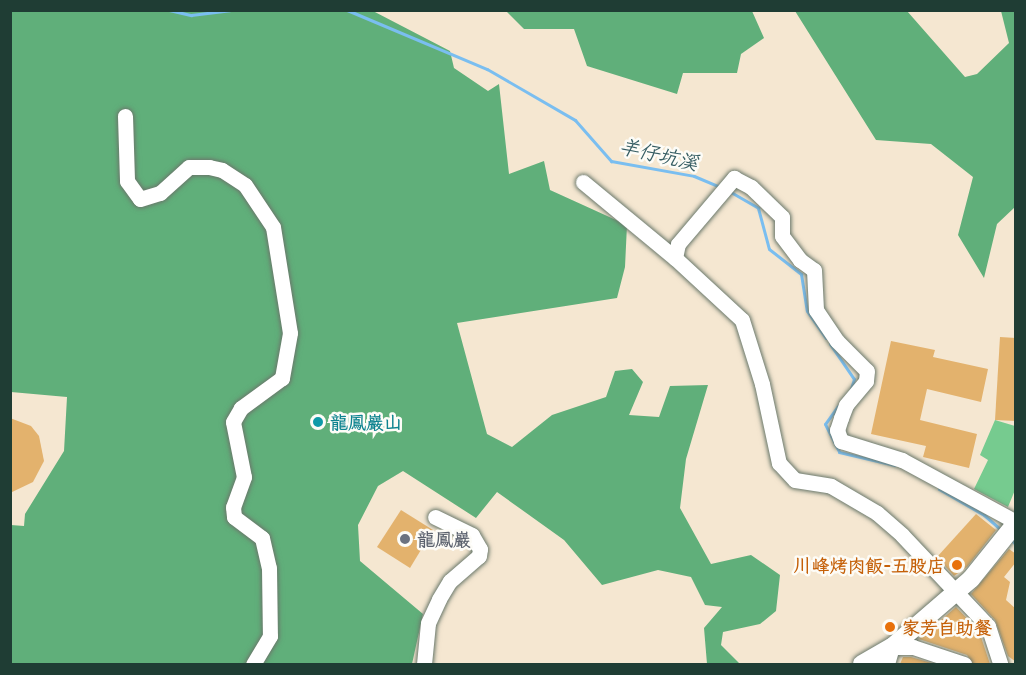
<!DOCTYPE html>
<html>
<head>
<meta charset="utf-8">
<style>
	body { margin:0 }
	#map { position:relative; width:1026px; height:675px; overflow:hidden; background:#f5e7d1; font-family:Mali,"LXGW WenKai TC",sans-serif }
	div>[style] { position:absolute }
	.green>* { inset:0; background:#76cb8f }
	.forest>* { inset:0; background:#60af7a }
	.stream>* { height:3px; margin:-1.5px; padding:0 1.5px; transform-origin:1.5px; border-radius:1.5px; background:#7abef0 }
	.building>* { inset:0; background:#e3b26d }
	.roads { filter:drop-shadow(0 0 2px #6a786b) drop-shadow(0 0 2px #6a786b) }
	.minor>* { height:15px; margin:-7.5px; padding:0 7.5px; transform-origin:7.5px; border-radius:7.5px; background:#fff }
	.major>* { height:18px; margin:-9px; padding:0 9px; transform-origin:9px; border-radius:9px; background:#fff }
	.dots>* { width:16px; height:16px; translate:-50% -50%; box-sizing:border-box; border:3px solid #fdfcf7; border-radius:50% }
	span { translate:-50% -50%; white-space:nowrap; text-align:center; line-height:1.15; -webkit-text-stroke:5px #fdfcf7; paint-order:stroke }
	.culture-label { font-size:18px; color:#0d838f; font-weight:700 }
	.left { translate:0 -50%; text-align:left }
	.worship-label { font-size:18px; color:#5b616d; font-weight:700 }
	.food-label { font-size:18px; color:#c56008; font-weight:700 }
	.right { translate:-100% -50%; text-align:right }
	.water-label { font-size:20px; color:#365d63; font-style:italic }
	.frame { position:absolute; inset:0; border:12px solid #1f3d34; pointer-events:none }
</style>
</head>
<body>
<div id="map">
	<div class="green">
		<div style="clip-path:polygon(995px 420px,1015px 426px,1015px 490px,1008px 507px,974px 489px,988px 460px,980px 455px)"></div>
	</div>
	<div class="forest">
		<div style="clip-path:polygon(10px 11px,373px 11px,450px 51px,454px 68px,488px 91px,499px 84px,509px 174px,544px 161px,550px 190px,627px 225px,625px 267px,617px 298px,457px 323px,487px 434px,512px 447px,552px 415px,606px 397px,615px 371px,632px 369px,643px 382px,629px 415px,659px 417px,670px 386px,708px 385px,686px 459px,680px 508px,711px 564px,751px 555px,780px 575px,776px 611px,760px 624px,723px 632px,721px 645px,740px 664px,707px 664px,704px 628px,722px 607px,705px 605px,691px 577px,658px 570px,602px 585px,564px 540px,497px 492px,476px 518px,403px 471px,378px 486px,358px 525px,360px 561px,423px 614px,412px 664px,11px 664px,11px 525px,24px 526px,25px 514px,64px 451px,67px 397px,11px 392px)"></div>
		<div style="clip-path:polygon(506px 11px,752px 11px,764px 38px,741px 54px,737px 73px,683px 73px,677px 94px,587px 66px,574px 29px,524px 29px)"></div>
		<div style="clip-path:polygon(795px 11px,907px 11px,965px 77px,977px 74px,1009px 43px,1001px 11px,1015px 11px,1015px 207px,997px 224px,984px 278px,958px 235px,973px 177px,931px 144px,876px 140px)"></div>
	</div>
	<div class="stream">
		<div style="left:169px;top:10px;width:23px;rotate:13deg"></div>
		<div style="left:191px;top:15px;width:39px;rotate:-7deg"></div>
		<div style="left:347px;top:10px;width:152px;rotate:22.9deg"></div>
		<div style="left:487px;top:69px;width:102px;rotate:30.1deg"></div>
		<div style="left:575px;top:120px;width:55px;rotate:48.7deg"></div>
		<div style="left:611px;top:161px;width:84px;rotate:10.2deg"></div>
		<div style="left:694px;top:176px;width:28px;rotate:23deg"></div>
		<div style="left:729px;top:191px;width:34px;rotate:30deg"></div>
		<div style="left:758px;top:208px;width:42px;rotate:75deg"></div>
		<div style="left:769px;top:249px;width:41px;rotate:38deg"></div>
		<div style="left:801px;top:274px;width:37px;rotate:81deg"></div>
		<div style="left:807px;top:311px;width:33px;rotate:55deg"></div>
		<div style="left:830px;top:344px;width:42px;rotate:55.6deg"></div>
		<div style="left:854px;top:379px;width:10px;rotate:107deg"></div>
		<div style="left:838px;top:406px;width:22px;rotate:126deg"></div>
		<div style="left:825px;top:424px;width:31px;rotate:63deg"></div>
		<div style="left:839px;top:452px;width:57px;rotate:13.3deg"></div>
		<div style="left:939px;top:489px;width:52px;rotate:30deg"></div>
		<div style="left:984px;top:515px;width:23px;rotate:41deg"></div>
		<div style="left:1010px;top:538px;width:9px;rotate:49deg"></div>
	</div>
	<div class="building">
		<div style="clip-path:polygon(1000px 337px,1016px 338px,1016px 421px,995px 420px)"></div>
		<div style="clip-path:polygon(891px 341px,935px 350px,933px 357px,988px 369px,981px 402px,927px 389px,920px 420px,977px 434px,969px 468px,923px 457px,926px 446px,871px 434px)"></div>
		<div style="clip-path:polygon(10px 418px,31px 426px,39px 436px,44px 461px,33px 482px,10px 493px)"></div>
		<div style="clip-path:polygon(401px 510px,433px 530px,410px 568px,377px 547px)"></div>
		<div style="clip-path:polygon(976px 514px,996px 530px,967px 567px,954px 576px,937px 557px)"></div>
		<div style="clip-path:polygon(1009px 549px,1016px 554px,1016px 562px,1004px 577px,1010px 582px,1006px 600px,1016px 609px,1016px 662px,1008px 656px,995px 620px,971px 594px)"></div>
		<div style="clip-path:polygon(956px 607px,979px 631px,990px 664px,973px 664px,967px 655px,919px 639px)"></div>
		<div style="clip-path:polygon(903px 657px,911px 657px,935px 664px,900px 664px)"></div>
	</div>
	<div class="roads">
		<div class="minor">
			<div style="left:125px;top:116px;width:65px;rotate:88.2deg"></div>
			<div style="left:127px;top:181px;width:22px;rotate:54deg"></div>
			<div style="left:140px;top:199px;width:21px;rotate:-17deg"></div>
			<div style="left:160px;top:193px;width:39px;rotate:-42deg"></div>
			<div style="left:189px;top:167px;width:20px"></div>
			<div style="left:209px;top:167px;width:13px;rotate:13deg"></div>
			<div style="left:222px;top:170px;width:27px;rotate:33deg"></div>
			<div style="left:245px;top:185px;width:50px;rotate:56.3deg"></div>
			<div style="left:273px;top:227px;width:107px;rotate:80.9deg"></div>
			<div style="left:290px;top:333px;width:46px;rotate:100.1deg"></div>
			<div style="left:282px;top:378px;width:51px;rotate:143.8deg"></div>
			<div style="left:241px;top:408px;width:16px;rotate:120deg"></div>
			<div style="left:233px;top:422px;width:56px;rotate:78.7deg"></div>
			<div style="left:244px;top:477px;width:32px;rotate:110deg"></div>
			<div style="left:233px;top:507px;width:10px;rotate:84deg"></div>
			<div style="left:234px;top:517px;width:35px;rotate:37deg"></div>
			<div style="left:262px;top:538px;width:31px;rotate:77deg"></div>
			<div style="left:269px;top:568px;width:68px;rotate:89.2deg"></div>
			<div style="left:270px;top:636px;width:33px;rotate:121deg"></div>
			<div style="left:583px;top:182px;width:119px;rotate:39.6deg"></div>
			<div style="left:675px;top:258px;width:91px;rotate:42.8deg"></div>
			<div style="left:742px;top:320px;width:67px;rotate:72.6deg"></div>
			<div style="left:762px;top:384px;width:81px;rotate:77.9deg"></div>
			<div style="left:779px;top:463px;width:23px;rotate:47deg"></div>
			<div style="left:795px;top:480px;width:36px;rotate:9deg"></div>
			<div style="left:831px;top:486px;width:53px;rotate:30.4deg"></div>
			<div style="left:877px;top:513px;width:33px;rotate:41deg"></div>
			<div style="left:902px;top:535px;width:125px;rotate:46.6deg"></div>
			<div style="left:988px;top:626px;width:40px;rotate:72deg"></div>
			<div style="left:675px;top:258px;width:14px;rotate:-78deg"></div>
			<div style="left:678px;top:244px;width:87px;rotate:-49.7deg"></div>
			<div style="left:734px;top:178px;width:19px;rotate:28deg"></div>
			<div style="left:751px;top:187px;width:43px;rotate:44.1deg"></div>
			<div style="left:782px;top:217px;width:19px;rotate:90deg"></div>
			<div style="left:782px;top:236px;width:30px;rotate:53deg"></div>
			<div style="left:800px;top:260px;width:17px;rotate:36deg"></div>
			<div style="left:814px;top:270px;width:40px;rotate:87.1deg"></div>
			<div style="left:816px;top:310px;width:37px;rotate:56deg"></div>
			<div style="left:837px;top:341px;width:42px;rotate:45deg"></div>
			<div style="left:867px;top:371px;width:10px;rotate:96deg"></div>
			<div style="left:866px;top:381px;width:31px;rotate:130deg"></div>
			<div style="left:846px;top:405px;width:14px;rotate:111deg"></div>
			<div style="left:841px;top:418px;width:13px;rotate:108deg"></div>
			<div style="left:837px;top:430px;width:12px;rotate:70deg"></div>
			<div style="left:841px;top:441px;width:64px;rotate:17.3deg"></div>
			<div style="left:902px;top:460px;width:130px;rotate:28.5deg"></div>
			<div style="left:424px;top:664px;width:41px;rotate:-84.4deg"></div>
			<div style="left:428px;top:623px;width:26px;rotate:-65deg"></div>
			<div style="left:439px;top:599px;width:21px;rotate:-59deg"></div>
			<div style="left:450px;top:581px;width:38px;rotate:-41deg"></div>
			<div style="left:479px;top:556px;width:7px;rotate:-82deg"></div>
			<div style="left:480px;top:549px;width:16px;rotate:-120deg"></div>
			<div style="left:472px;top:535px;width:41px;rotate:-154.1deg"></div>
			<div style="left:887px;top:664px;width:18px;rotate:-74deg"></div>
			<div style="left:892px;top:647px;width:21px"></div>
			<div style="left:913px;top:647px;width:54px;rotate:18.4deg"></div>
		</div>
		<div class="major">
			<div style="left:862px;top:664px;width:34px;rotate:-30deg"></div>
			<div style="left:892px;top:647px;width:104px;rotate:-40.7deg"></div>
			<div style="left:971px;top:579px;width:72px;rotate:-51.2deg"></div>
		</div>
	</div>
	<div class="dots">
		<div style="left:318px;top:422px;background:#0f9aa8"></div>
		<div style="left:405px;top:539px;background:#6b7280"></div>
		<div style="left:957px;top:565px;background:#e8710a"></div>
		<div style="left:890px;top:627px;background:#e8710a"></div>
	</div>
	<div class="culture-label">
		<span class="left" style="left:330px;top:422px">龍鳳巖山</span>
	</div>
	<div class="worship-label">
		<span class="left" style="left:417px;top:539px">龍鳳巖</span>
	</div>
	<div class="food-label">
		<span class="right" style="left:945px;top:565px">川峰烤肉飯-五股店</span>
		<span class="left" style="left:902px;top:627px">家芳自助餐</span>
	</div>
	<div class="water-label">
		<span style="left:659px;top:154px;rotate:13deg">羊仔坑溪</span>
	</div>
	<div class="frame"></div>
</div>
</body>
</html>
